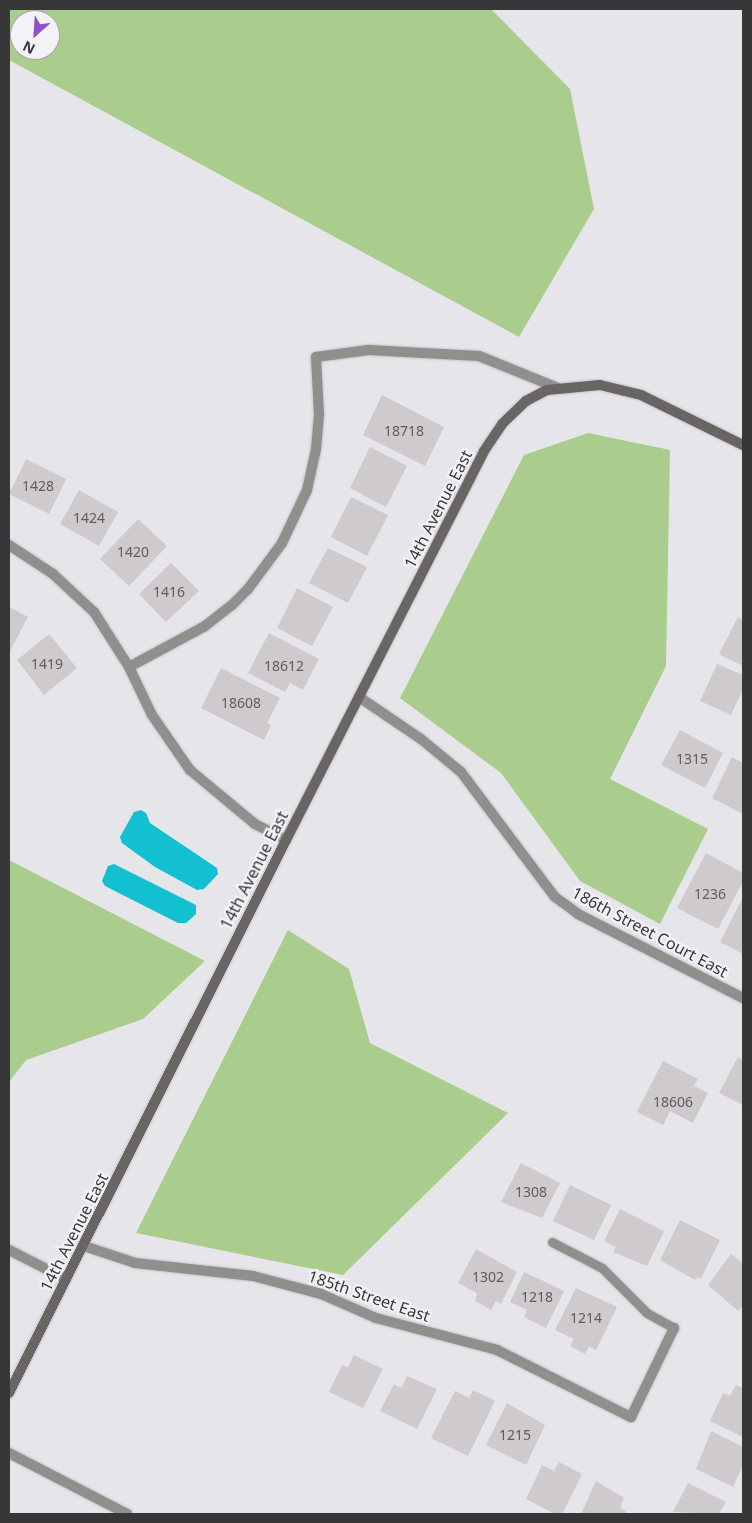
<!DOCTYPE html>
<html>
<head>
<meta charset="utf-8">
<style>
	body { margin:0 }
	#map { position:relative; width:752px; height:1523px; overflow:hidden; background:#e5e5ea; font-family:"Noto Sans",sans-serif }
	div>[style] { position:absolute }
	.green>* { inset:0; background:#aacd8d }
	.water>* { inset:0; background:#12c0d1 }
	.building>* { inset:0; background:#cecace }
	.roads { filter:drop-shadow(0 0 1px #c2c2c7) drop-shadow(0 0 1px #c2c2c7) }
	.lane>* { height:9px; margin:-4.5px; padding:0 4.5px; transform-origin:4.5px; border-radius:4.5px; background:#908f8d }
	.street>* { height:10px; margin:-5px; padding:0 5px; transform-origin:5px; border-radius:5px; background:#908f8d }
	.secondary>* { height:10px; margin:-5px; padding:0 5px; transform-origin:5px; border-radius:5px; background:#686564 }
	span { translate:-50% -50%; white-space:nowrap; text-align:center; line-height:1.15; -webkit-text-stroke:4.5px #f2f2f7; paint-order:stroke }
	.number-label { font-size:14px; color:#5d5c5e }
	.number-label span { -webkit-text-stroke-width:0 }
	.street-label { font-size:16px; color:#373739 }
	.frame { position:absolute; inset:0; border:10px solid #373739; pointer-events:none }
	.north { position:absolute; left:10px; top:10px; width:50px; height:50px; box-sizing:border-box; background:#f2f2f7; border:1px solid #a7a7ab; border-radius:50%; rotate:206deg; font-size:14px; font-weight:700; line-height:20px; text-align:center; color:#373739 }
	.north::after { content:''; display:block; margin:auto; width:18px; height:22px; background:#8e53ca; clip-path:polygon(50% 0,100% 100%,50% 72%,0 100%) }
</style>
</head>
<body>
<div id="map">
	<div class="green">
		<div style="clip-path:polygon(evenodd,9px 9px,491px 9px,570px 89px,594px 209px,519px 337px,9px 60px,9px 9px,20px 20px,50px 20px,50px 50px,20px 50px,20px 20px)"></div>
		<div style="clip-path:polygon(588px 433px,670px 450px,666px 666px,610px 779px,708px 829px,660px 924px,580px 881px,501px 773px,400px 698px,524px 455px)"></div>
		<div style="clip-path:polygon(9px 860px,205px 961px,143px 1019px,26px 1060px,9px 1082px)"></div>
		<div style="clip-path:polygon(288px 930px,349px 969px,370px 1043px,508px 1113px,343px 1275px,136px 1233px)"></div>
	</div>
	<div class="water">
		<div style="clip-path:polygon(141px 810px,146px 813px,150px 823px,217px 868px,218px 874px,204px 889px,197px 890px,155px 867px,122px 843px,120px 837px,134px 812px)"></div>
		<div style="clip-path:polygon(114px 864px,196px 905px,196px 914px,186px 923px,178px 923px,105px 886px,102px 881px,108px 866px)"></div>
	</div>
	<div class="building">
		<div style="clip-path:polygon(382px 395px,444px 427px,425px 466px,363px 435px)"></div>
		<div style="clip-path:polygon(370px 447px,407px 466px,386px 507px,350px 488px)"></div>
		<div style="clip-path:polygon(26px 459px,66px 479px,49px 514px,9px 494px)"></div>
		<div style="clip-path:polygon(79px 490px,118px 512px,99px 546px,60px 524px)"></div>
		<div style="clip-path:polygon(351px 497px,388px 515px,367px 556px,331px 537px)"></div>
		<div style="clip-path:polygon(138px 519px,167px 546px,129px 586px,100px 559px)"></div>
		<div style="clip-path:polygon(328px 548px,367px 567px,348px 603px,309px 583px)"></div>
		<div style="clip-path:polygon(171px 563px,199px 591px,166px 622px,139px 594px)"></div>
		<div style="clip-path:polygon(297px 588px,333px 607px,312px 646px,277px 628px)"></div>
		<div style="clip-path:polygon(9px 607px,28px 617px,9px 653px)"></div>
		<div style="clip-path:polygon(738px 617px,743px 620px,743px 666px,719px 654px)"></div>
		<div style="clip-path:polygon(269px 633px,319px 659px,303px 690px,290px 683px,285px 692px,248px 673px)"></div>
		<div style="clip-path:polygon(49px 634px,77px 668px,44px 695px,17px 660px)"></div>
		<div style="clip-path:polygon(717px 664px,743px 675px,743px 689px,731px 715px,700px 701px)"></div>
		<div style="clip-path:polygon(221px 668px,280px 698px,267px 723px,271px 725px,264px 740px,201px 708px)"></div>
		<div style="clip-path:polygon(680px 730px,723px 753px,705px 788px,661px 765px)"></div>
		<div style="clip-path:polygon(732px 757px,743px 763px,743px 814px,712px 798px)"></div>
		<div style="clip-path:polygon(706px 853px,743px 873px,743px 881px,718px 929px,677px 908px)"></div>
		<div style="clip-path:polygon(743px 897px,743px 954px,720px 942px)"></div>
		<div style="clip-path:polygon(738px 1057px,743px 1060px,743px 1105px,719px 1093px)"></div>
		<div style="clip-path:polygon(663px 1061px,698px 1079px,694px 1086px,708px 1093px,693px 1123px,670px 1111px,663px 1125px,637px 1112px)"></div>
		<div style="clip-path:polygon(521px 1163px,560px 1183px,542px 1218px,501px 1202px)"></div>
		<div style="clip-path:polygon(570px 1185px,611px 1205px,594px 1240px,553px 1221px)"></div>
		<div style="clip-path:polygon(620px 1209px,664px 1231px,647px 1266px,613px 1252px,616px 1247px,604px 1241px)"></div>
		<div style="clip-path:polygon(680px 1220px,720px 1240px,701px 1279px,697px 1277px,695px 1280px,660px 1260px)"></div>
		<div style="clip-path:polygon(476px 1249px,517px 1272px,501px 1304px,496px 1301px,491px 1310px,475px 1301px,477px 1293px,458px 1283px)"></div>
		<div style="clip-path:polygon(731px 1254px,743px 1263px,743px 1305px,738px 1311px,708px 1285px)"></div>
		<div style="clip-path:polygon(524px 1272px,564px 1291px,546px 1328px,524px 1317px,527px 1310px,510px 1302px)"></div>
		<div style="clip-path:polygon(576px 1288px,617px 1307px,596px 1350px,589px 1347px,585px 1354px,570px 1346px,574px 1339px,555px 1330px)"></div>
		<div style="clip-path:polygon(354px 1355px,383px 1369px,363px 1408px,329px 1392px,342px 1365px,348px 1367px)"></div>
		<div style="clip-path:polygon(407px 1376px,437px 1389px,417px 1429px,380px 1411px,394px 1384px,401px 1388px)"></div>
		<div style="clip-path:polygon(736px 1385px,743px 1388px,743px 1437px,710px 1421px,723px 1393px,730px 1396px)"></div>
		<div style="clip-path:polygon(473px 1390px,495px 1401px,468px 1456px,431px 1438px,455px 1391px,469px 1398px)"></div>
		<div style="clip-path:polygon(507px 1403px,545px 1425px,526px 1465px,486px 1445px)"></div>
		<div style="clip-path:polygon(711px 1431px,743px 1447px,743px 1465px,733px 1487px,696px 1469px)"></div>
		<div style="clip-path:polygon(559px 1462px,582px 1474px,562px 1514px,555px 1514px,526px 1499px,542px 1465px,554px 1471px)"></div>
		<div style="clip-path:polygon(596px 1481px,624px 1498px,620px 1508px,626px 1511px,625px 1514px,581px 1514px)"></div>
		<div style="clip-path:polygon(688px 1483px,726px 1502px,719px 1514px,673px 1512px)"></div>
	</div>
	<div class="roads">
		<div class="lane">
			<div style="left:552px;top:1242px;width:56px;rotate:27.5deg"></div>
			<div style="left:602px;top:1268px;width:64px;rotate:45deg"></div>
			<div style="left:647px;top:1313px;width:31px;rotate:29deg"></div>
		</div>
		<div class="street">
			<div style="left:9px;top:545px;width:53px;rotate:33.4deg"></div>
			<div style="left:53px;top:574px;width:56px;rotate:42.8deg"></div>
			<div style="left:94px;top:612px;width:65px;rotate:57.5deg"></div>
			<div style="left:129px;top:667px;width:53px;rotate:64.4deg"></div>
			<div style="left:152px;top:715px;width:67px;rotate:55.4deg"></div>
			<div style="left:190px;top:770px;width:85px;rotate:39.7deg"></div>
			<div style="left:255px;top:824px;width:35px;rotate:27deg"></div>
			<div style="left:129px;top:667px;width:86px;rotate:-28.3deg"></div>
			<div style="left:205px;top:626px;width:33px;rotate:-38deg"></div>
			<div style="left:231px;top:606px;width:24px;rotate:-45deg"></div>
			<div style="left:248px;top:589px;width:57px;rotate:-53.5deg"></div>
			<div style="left:282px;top:543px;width:59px;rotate:-64.7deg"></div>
			<div style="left:307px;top:490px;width:42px;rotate:-77.6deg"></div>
			<div style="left:316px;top:449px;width:34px;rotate:-85deg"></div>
			<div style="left:319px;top:415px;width:58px;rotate:-93deg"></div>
			<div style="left:316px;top:357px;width:53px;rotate:-7.5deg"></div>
			<div style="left:369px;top:350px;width:110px;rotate:3.1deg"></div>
			<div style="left:479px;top:356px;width:85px;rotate:22.1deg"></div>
			<div style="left:359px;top:697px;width:75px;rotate:34.1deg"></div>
			<div style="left:421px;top:739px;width:52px;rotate:39.5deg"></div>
			<div style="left:461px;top:772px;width:156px;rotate:53.1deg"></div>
			<div style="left:555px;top:897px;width:29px;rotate:36deg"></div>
			<div style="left:578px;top:914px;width:185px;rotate:27deg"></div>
			<div style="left:84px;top:1246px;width:54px;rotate:18.4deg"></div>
			<div style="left:135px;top:1263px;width:119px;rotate:6.3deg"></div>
			<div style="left:253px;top:1276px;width:70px;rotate:14.8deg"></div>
			<div style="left:321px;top:1294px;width:60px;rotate:23.6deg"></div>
			<div style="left:376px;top:1318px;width:125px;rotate:14.8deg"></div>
			<div style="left:497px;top:1350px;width:150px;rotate:26.6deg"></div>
			<div style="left:631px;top:1417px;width:99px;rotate:-64.2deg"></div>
			<div style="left:9px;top:1250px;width:64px;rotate:27deg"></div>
			<div style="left:9px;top:1453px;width:133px;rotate:27.3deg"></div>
		</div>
		<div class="secondary">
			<div style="left:9px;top:1393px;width:618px;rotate:-63.39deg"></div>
			<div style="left:286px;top:840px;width:436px;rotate:-63deg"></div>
			<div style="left:484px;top:451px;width:32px;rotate:-56deg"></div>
			<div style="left:502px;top:424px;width:33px;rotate:-44deg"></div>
			<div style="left:526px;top:401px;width:24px;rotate:-28deg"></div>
			<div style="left:547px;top:390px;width:53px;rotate:-5.4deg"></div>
			<div style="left:600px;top:385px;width:42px;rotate:13.7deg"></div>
			<div style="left:641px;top:395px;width:114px;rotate:26.1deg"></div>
		</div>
	</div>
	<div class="number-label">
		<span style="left:404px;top:431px">18718</span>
		<span style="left:38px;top:486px">1428</span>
		<span style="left:89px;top:518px">1424</span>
		<span style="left:133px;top:552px">1420</span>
		<span style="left:169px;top:592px">1416</span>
		<span style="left:47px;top:664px">1419</span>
		<span style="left:284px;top:666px">18612</span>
		<span style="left:241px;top:703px">18608</span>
		<span style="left:692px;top:759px">1315</span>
		<span style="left:710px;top:894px">1236</span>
		<span style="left:673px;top:1102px">18606</span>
		<span style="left:531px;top:1192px">1308</span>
		<span style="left:488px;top:1277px">1302</span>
		<span style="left:537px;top:1297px">1218</span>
		<span style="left:586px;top:1318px">1214</span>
		<span style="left:515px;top:1435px">1215</span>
	</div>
	<div class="street-label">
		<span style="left:438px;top:509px;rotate:-63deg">14th Avenue East</span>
		<span style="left:254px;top:870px;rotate:-63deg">14th Avenue East</span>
		<span style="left:650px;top:932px;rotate:28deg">186th Street Court East</span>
		<span style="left:74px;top:1232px;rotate:-63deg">14th Avenue East</span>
		<span style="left:369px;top:1296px;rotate:19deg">185th Street East</span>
	</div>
	<div class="frame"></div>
	<div class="north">N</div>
</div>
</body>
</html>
